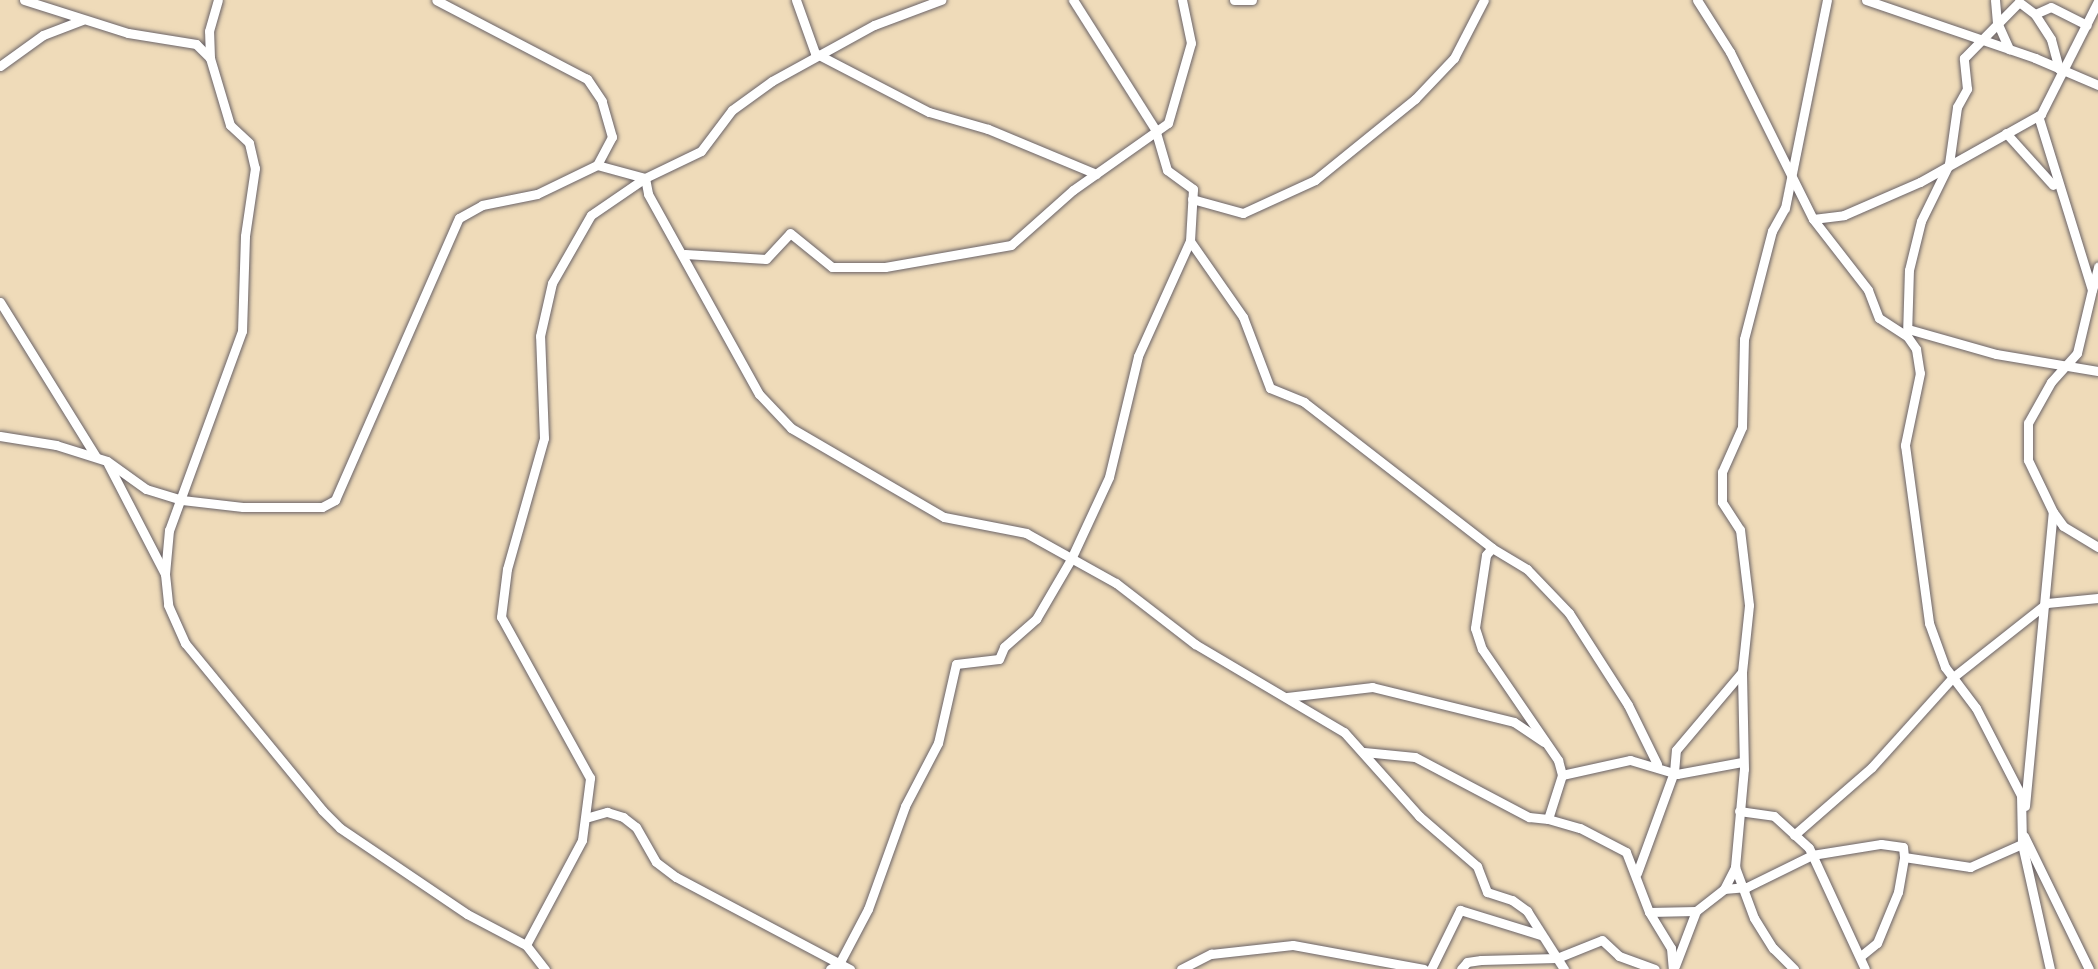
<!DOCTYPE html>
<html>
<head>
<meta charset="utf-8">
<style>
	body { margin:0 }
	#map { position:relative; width:2098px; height:969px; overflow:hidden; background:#efdbb9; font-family:Mynerve,sans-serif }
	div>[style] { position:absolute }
	.roads { filter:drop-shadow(0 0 2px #6a6367) drop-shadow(0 0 2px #6a6367) }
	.street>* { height:9px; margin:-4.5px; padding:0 4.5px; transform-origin:4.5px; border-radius:4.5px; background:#fff }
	span { translate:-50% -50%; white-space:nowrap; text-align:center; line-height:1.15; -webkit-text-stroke:6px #fbf7ec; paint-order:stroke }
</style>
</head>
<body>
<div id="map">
	<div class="roads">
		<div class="street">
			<div style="left:24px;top:0;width:109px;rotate:17.6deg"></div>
			<div style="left:128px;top:33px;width:69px;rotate:9.2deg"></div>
			<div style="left:196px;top:44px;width:20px;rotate:45deg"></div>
			<div style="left:210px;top:58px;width:70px;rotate:73.4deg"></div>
			<div style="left:230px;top:125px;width:26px;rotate:43deg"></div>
			<div style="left:249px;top:143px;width:26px;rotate:77deg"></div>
			<div style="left:255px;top:168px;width:69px;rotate:98.4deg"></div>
			<div style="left:245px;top:236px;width:95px;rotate:91.8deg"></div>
			<div style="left:242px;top:331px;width:212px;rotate:110.1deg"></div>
			<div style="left:169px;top:530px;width:44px;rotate:95.2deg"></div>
			<div style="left:796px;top:0;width:56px;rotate:70.3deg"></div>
			<div style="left:1234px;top:0;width:18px"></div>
			<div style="left:1697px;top:0;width:62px;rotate:57.6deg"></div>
			<div style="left:1730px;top:52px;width:186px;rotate:63.6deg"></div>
			<div style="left:1813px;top:219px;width:90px;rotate:52.2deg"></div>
			<div style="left:1868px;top:290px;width:30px;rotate:69deg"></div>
			<div style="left:1879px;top:318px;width:33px;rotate:33deg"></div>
			<div style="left:1907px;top:336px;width:16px;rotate:55deg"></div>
			<div style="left:1916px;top:349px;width:24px;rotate:81deg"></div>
			<div style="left:1920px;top:373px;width:74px;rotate:101.8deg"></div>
			<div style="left:1905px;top:445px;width:180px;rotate:82.3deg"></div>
			<div style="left:1929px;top:623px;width:47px;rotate:70deg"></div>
			<div style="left:1945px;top:667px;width:51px;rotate:52.9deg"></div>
			<div style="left:1976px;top:708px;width:98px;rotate:62.7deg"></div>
			<div style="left:2021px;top:795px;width:49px;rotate:88.8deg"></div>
			<div style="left:2022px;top:844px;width:128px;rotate:77.4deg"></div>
			<div style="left:1866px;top:0;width:179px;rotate:18.9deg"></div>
			<div style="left:2035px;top:58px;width:69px;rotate:23.2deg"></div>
			<div style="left:1995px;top:0;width:22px;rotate:85deg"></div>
			<div style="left:1997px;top:22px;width:30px;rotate:66deg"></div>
			<div style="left:815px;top:53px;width:128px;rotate:27.4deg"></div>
			<div style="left:929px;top:112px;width:61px;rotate:16.1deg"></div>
			<div style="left:988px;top:129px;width:117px;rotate:22.6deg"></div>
			<div style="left:210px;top:58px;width:27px;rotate:-92deg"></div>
			<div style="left:209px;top:31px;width:32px;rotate:-74deg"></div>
			<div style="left:0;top:66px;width:53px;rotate:-35.8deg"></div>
			<div style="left:43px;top:35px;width:42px;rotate:-21deg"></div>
			<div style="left:2059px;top:69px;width:31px;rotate:-105deg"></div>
			<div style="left:2051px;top:39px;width:30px;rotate:-123deg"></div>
			<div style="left:2035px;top:14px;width:17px;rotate:-24deg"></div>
			<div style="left:2051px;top:7px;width:40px;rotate:26.6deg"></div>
			<div style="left:2006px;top:133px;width:70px;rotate:47.9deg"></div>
			<div style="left:597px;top:165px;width:50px;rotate:15.2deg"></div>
			<div style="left:645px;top:178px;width:16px;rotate:79deg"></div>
			<div style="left:648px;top:194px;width:229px;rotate:61deg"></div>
			<div style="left:759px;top:394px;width:47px;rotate:46.7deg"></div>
			<div style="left:791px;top:428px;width:177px;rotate:30.2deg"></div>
			<div style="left:944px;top:517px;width:84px;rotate:11deg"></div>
			<div style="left:1026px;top:533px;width:103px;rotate:29.1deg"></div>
			<div style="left:1116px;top:583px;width:100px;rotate:37.7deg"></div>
			<div style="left:1195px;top:644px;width:173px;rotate:30.6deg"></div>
			<div style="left:1344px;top:732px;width:113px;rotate:48.2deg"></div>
			<div style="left:1419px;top:816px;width:77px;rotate:40.8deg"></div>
			<div style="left:1477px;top:866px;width:28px;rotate:69deg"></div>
			<div style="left:1487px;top:892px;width:26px;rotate:18deg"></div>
			<div style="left:1512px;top:900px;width:19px;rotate:36deg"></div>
			<div style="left:1527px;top:911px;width:69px;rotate:57.5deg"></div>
			<div style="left:1192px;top:199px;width:53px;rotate:15.4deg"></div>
			<div style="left:1243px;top:213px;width:79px;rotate:-24.6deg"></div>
			<div style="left:1315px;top:180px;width:129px;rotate:-39deg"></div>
			<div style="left:1415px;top:99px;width:57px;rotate:-46.4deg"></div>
			<div style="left:1454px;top:58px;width:65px;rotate:-62.7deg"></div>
			<div style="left:1813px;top:219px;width:31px;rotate:-7deg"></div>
			<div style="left:1844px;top:215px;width:83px;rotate:-23.5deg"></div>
			<div style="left:1920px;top:182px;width:139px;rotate:-29.3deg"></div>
			<div style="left:2041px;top:114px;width:127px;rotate:-63.2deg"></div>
			<div style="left:1190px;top:241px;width:93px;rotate:55.1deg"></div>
			<div style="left:1243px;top:317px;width:76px;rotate:69.2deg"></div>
			<div style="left:1270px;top:388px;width:37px;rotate:22deg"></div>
			<div style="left:1304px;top:402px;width:238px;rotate:37.8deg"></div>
			<div style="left:1492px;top:548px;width:9px;rotate:131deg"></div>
			<div style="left:1486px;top:555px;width:74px;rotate:98.6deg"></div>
			<div style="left:1475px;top:628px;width:22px;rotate:72deg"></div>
			<div style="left:1482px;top:649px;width:135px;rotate:55.6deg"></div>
			<div style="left:1558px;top:760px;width:16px;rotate:75deg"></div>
			<div style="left:1562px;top:775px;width:46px;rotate:107.7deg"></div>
			<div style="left:1548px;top:819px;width:33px;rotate:16deg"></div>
			<div style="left:1580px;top:828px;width:52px;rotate:27.6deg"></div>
			<div style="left:1626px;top:852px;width:64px;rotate:69deg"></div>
			<div style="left:1649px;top:912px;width:42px;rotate:58.6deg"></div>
			<div style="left:1671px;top:948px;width:21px;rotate:85deg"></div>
			<div style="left:685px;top:254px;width:81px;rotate:3.5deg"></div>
			<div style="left:766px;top:259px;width:35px;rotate:-47deg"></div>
			<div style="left:790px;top:233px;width:54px;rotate:39deg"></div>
			<div style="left:832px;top:267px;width:53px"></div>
			<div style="left:885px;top:267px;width:128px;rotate:-9.9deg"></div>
			<div style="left:1011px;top:245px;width:83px;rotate:-41.6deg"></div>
			<div style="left:1073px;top:190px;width:116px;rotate:-35.2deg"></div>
			<div style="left:1168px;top:123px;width:83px;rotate:-74deg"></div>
			<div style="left:1191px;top:43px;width:44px;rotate:-101.8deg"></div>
			<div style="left:2093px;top:287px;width:21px;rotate:-76deg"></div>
			<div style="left:0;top:302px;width:182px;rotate:58.2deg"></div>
			<div style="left:1908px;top:329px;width:91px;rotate:15.9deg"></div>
			<div style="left:1996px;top:354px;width:103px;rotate:9.5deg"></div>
			<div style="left:1907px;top:336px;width:66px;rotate:-88.3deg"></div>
			<div style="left:1909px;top:270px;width:50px;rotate:-76.2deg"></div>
			<div style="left:1921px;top:221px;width:64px;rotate:-63.8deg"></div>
			<div style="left:1949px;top:164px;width:58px;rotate:-82deg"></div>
			<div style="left:1957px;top:107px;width:21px;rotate:-61deg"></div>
			<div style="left:1967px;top:89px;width:31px;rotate:-96deg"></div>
			<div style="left:1964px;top:58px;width:78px;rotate:-45.5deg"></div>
			<div style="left:2019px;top:2px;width:20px;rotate:37deg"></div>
			<div style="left:0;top:436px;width:57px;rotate:9.1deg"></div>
			<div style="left:56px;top:445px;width:53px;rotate:17.4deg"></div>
			<div style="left:107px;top:461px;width:48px;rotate:35.7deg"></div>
			<div style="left:146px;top:489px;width:38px;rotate:17deg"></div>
			<div style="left:182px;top:500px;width:61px;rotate:6.5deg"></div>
			<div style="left:243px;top:507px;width:79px"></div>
			<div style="left:322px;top:507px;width:15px;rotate:-28deg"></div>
			<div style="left:335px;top:500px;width:308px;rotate:-66.3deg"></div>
			<div style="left:459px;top:218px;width:26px;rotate:-29deg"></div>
			<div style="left:482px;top:205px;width:56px;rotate:-11.3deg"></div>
			<div style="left:537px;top:194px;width:67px;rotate:-25.8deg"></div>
			<div style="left:597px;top:165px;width:32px;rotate:-62deg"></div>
			<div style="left:612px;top:137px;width:37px;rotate:-106deg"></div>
			<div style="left:602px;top:101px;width:27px;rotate:-124deg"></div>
			<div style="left:587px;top:79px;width:170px;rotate:-152.4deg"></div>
			<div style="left:108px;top:464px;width:124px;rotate:62.6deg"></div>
			<div style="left:165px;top:574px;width:31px;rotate:84deg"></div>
			<div style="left:168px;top:605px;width:42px;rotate:65.9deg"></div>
			<div style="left:185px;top:643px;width:216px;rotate:50.6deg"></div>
			<div style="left:322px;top:810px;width:25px;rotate:45deg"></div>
			<div style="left:340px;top:828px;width:153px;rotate:34.1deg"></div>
			<div style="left:467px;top:914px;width:67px;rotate:27.7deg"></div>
			<div style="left:526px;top:945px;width:31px;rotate:52deg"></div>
			<div style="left:2053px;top:512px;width:17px;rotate:54deg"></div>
			<div style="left:2063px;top:526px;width:41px;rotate:31deg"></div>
			<div style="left:1492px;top:548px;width:41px;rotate:31deg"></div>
			<div style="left:1527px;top:569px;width:61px;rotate:46.3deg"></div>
			<div style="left:1569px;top:613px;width:109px;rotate:57.3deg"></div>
			<div style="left:1628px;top:705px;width:66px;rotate:63.8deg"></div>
			<div style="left:1287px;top:697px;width:86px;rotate:-6.7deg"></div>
			<div style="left:1372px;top:687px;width:146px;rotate:13.8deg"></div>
			<div style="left:1514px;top:722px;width:36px;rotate:34deg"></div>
			<div style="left:1364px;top:752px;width:51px;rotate:5.6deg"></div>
			<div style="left:1415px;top:757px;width:129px;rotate:27.8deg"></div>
			<div style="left:1529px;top:817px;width:19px;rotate:6deg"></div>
			<div style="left:1562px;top:775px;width:70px;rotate:-12.4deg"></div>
			<div style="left:1630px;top:760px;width:49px;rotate:16.6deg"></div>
			<div style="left:1677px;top:774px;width:66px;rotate:-10.5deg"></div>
			<div style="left:2025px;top:806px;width:295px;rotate:-84.6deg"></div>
			<div style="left:2053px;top:512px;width:58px;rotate:-115.7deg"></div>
			<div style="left:2028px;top:460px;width:37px;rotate:-90deg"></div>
			<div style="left:2028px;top:423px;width:47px;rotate:-60.7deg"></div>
			<div style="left:2051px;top:382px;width:39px;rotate:-48deg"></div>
			<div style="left:2077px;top:353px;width:65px;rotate:-76.6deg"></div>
			<div style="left:2092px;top:290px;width:182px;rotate:-107.2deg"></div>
			<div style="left:1739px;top:811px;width:35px;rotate:8deg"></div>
			<div style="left:1774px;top:816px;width:47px;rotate:42.4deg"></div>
			<div style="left:1809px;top:848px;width:133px;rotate:65.2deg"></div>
			<div style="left:589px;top:817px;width:19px;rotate:-16deg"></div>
			<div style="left:607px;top:812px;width:17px;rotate:17deg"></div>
			<div style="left:623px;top:817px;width:16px;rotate:38deg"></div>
			<div style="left:636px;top:827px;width:40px;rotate:60.3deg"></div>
			<div style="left:656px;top:862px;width:25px;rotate:37deg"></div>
			<div style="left:676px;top:877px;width:197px;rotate:27.9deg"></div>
			<div style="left:1794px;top:835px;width:103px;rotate:-41.1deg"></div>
			<div style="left:1872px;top:767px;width:120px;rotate:-48deg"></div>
			<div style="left:1952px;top:678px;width:121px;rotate:-38.3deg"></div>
			<div style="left:2047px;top:603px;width:51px;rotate:-5.6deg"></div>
			<div style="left:2024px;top:836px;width:148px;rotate:64deg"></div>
			<div style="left:1735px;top:867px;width:54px;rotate:69.6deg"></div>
			<div style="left:1754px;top:918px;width:36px;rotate:58deg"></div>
			<div style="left:1773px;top:948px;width:30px;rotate:45deg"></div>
			<div style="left:1637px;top:873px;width:108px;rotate:-69.9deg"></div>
			<div style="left:1674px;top:772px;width:22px;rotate:-85deg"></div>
			<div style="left:1676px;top:750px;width:102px;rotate:-49.8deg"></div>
			<div style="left:1724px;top:889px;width:25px;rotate:-63deg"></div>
			<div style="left:1735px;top:867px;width:98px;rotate:-84.8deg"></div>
			<div style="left:1744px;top:769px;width:97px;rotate:-91.2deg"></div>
			<div style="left:1742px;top:672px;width:67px;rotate:-84deg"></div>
			<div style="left:1749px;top:605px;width:76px;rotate:-96.8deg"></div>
			<div style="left:1740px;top:530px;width:33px;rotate:-123deg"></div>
			<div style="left:1722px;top:502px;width:30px;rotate:-90deg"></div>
			<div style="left:1722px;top:472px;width:49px;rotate:-66deg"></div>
			<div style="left:1742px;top:427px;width:88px;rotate:-88.7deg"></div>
			<div style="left:1744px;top:339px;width:112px;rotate:-75.5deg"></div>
			<div style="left:1772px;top:231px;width:26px;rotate:-61deg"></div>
			<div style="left:1785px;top:208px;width:212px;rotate:-78.6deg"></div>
			<div style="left:1649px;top:912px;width:47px;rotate:-1.2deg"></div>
			<div style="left:526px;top:945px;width:119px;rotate:-61.9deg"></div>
			<div style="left:582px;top:840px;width:63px;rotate:-82.6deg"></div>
			<div style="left:590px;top:778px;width:184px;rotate:-118.9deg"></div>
			<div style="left:501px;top:617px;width:48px;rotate:-82.9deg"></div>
			<div style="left:507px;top:569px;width:136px;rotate:-74.2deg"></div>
			<div style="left:544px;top:438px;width:102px;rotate:-92.2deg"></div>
			<div style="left:540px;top:336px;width:54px;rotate:-77.2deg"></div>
			<div style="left:552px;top:283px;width:78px;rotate:-60.2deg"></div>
			<div style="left:591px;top:215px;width:65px;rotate:-34.4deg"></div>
			<div style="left:645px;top:178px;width:62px;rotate:-25.7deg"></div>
			<div style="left:701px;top:151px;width:51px;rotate:-52.9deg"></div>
			<div style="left:732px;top:110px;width:49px;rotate:-35.9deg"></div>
			<div style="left:772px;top:81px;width:116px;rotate:-28.8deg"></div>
			<div style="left:874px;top:25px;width:72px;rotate:-20.5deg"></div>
			<div style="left:1862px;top:955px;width:19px;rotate:-39deg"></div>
			<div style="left:1877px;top:943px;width:55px;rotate:-67.6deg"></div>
			<div style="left:1898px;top:892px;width:36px;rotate:-80deg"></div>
			<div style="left:1675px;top:966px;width:59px;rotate:-69.1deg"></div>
			<div style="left:1696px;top:911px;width:36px;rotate:-38deg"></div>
			<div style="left:1724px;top:889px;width:23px;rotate:-5deg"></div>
			<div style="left:1747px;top:887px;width:72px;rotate:-26.2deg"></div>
			<div style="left:1812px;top:855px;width:70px;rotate:-9.1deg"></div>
			<div style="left:1881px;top:844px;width:22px;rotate:8deg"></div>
			<div style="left:1903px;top:847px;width:10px;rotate:84deg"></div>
			<div style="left:1904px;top:857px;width:67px;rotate:8.6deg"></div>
			<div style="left:1970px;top:867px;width:57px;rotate:-23.9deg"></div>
			<div style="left:830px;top:969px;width:10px;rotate:-29deg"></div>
			<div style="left:839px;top:964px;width:62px;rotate:-62.2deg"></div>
			<div style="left:868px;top:909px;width:109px;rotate:-70.2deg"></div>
			<div style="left:905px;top:806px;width:71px;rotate:-62.4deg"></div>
			<div style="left:938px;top:743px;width:81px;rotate:-77.2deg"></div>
			<div style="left:956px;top:664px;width:43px;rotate:-6.6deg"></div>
			<div style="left:999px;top:659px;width:13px;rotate:-67deg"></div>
			<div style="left:1004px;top:647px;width:43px;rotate:-41.2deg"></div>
			<div style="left:1036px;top:619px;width:69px;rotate:-59.7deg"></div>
			<div style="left:1071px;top:559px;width:90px;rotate:-65.1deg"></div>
			<div style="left:1109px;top:477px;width:124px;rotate:-76.5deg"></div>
			<div style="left:1138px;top:356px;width:126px;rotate:-65.7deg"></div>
			<div style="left:1190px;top:241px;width:52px;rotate:-86.7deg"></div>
			<div style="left:1193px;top:189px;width:32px;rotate:-144deg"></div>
			<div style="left:1167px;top:170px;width:43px;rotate:-106.3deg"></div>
			<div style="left:1155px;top:129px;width:153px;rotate:-122.4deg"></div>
			<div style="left:1181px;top:969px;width:34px;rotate:-27deg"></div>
			<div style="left:1211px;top:954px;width:82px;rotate:-6.3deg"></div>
			<div style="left:1293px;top:945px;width:133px;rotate:10.4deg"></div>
			<div style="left:1431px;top:969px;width:66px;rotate:-63.8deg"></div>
			<div style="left:1460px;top:910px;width:85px;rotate:17.2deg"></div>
			<div style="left:1461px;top:969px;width:9px;rotate:-49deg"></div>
			<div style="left:1467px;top:962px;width:14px;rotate:-8deg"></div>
			<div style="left:1481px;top:960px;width:76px;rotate:-1.5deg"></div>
			<div style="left:1557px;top:958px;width:48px;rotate:-21.8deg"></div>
			<div style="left:1602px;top:940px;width:23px;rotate:43deg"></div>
			<div style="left:1619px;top:956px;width:38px;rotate:20deg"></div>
		</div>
	</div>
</div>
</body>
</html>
